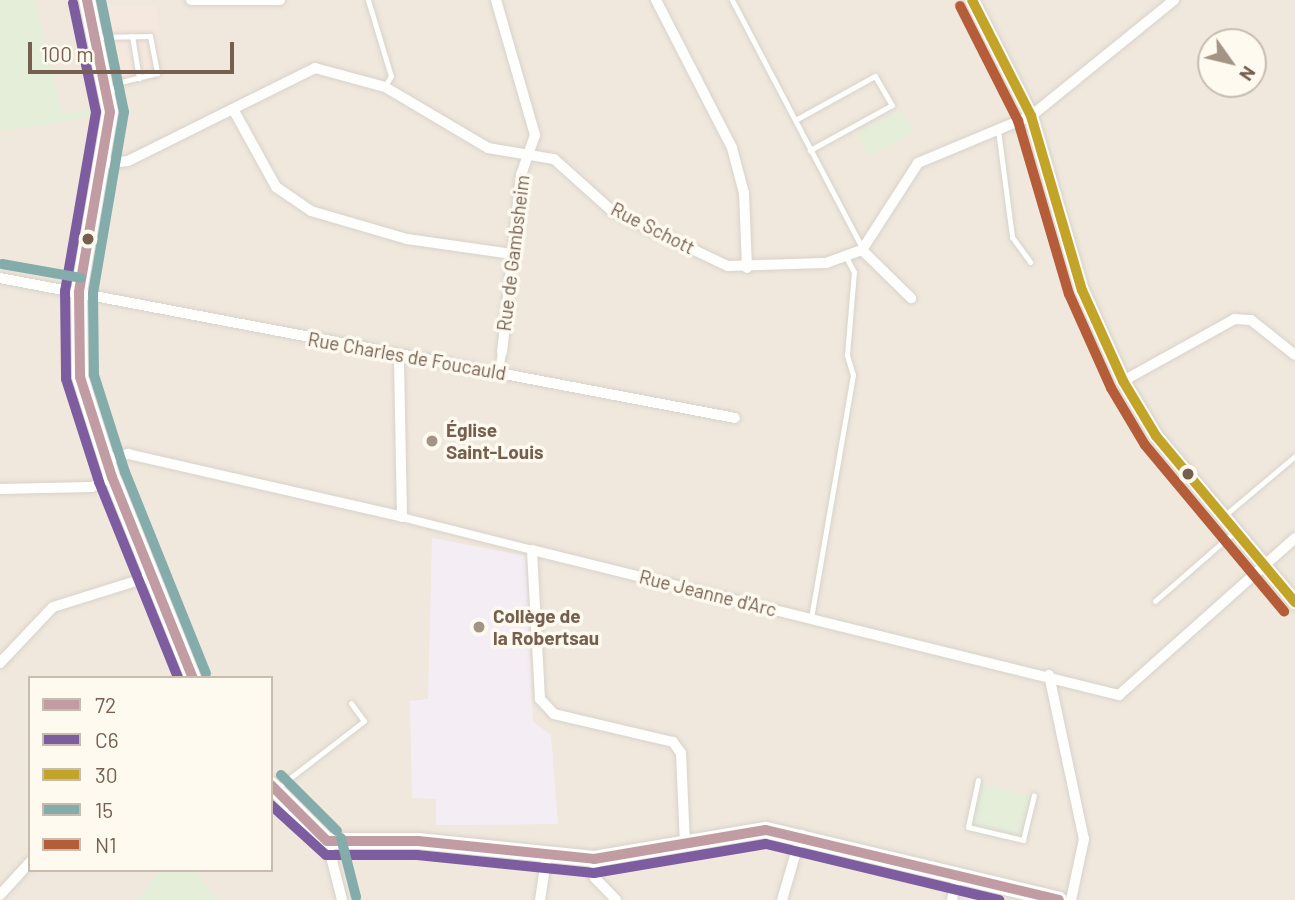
<!DOCTYPE html>
<html>
<head>
<meta charset="utf-8">
<style>
	body { margin:0 }
	#map { position:relative; width:1295px; height:900px; overflow:hidden; background:#f8f5ee; font-family:Barlow,sans-serif }
	div>[style] { position:absolute }
	.residential>* { inset:0; background:#f0e8dc }
	.commercial>* { inset:0; background:#f5e8df }
	.education>* { inset:0; background:#f5edf4 }
	.green>* { inset:0; background:#e4eed9 }
	.roads { filter:drop-shadow(0 0 2px #d7d2cc) drop-shadow(0 0 2px #d7d2cc) }
	.service>* { height:5px; margin:-2.5px; padding:0 2.5px; transform-origin:2.5px; border-radius:2.5px; background:#fefefc }
	.pedestrian>* { height:8px; margin:-4px; padding:0 4px; transform-origin:4px; border-radius:4px; background:#fefefc }
	.minor>* { height:10px; margin:-5px; padding:0 5px; transform-origin:5px; border-radius:5px; background:#fefefc }
	.tertiary>* { height:14px; margin:-7px; padding:0 7px; transform-origin:7px; border-radius:7px; background:#fefefc }
	.secondary>* { height:16px; margin:-8px; padding:0 8px; transform-origin:8px; border-radius:8px; background:#fefefc }
	.bus-1>* { height:10px; margin:-5px; padding:0 5px; transform-origin:5px; border-radius:5px; background:#c19da3 }
	.bus-2>* { height:10px; margin:-5px; padding:0 5px; transform-origin:5px; border-radius:5px; background:#7d5d9f }
	.bus-3>* { height:10px; margin:-5px; padding:0 5px; transform-origin:5px; border-radius:5px; background:#c1a428 }
	.bus-4>* { height:10px; margin:-5px; padding:0 5px; transform-origin:5px; border-radius:5px; background:#83acaa }
	.bus-5>* { height:10px; margin:-5px; padding:0 5px; transform-origin:5px; border-radius:5px; background:#b55c38 }
	.dots>* { width:19px; height:19px; translate:-50% -50%; box-sizing:border-box; border:4px solid #fefaf0; border-radius:50% }
	span { translate:-50% -50%; white-space:nowrap; text-align:center; line-height:1.15; -webkit-text-stroke:7px #fefaf0; paint-order:stroke }
	.street-label { font-size:19px; color:#765f4e }
	.poi-label { font-size:19px; color:#765f4e; font-weight:700 }
	.left { translate:0 -50%; text-align:left }
	.legend { position:absolute; left:28px; top:676px; width:245px; height:196px; box-sizing:border-box; background:#fefaf0; border:2px solid #c8bcaf; margin:0; padding:9px 12px; list-style:none; font-size:21px; color:#765f4e }
	.legend li { display:flex; align-items:center; gap:14px; height:35px }
	.legend b { width:35px; border:2px solid #c8bcaf }
	.north { position:absolute; left:1197px; top:28px; width:70px; height:70px; box-sizing:border-box; background:#fefaf0; border:2px solid #c8bcaf; border-radius:50%; rotate:124deg; font-size:19px; font-weight:700; line-height:28px; text-align:center; color:#765f4e }
	.north::after { content:''; display:block; margin:auto; width:24px; height:32px; background:#a49486; clip-path:polygon(50% 0,100% 100%,50% 72%,0 100%) }
	.scale { position:absolute; left:28px; top:42px; width:206px; height:32px; box-sizing:border-box; border:4px solid #765f4e; border-top:0; padding-left:9px; font-size:21px; line-height:24px; white-space:nowrap; color:#765f4e; -webkit-text-stroke:5px #fefaf0; paint-order:stroke }
</style>
</head>
<body>
<div id="map">
	<div class="residential">
		<div style="clip-path:polygon(evenodd,0 0,1295px 0,1295px 900px,0 900px,0 0,1211px 42px,1253px 42px,1253px 84px,1211px 84px,1211px 42px,0 0,30px 678px,271px 678px,271px 870px,30px 870px,30px 678px)"></div>
	</div>
	<div class="commercial">
		<div style="clip-path:polygon(107px 5px,157px 6px,162px 79px,113px 86px,100px 17px)"></div>
	</div>
	<div class="education">
		<div style="clip-path:polygon(432px 538px,526px 556px,533px 722px,551px 735px,558px 824px,436px 825px,436px 799px,412px 798px,410px 701px,428px 699px)"></div>
	</div>
	<div class="green">
		<div style="clip-path:polygon(0 0,35px 0,62px 113px,94px 109px,93px 117px,0 131px)"></div>
		<div style="clip-path:polygon(902px 110px,914px 132px,869px 156px,857px 133px)"></div>
		<div style="clip-path:polygon(980px 783px,1030px 797px,1021px 836px,972px 825px)"></div>
		<div style="clip-path:polygon(161px 870px,192px 870px,220px 900px,137px 900px)"></div>
	</div>
	<div class="roads">
		<div class="service">
			<div style="left:368px;top:0;width:79px;rotate:73.2deg"></div>
			<div style="left:391px;top:76px;width:12px;rotate:121deg"></div>
			<div style="left:732px;top:0;width:280px;rotate:62.3deg"></div>
			<div style="left:132px;top:36px;width:43px;rotate:80.5deg"></div>
			<div style="left:98px;top:37px;width:52px;rotate:-1.1deg"></div>
			<div style="left:150px;top:36px;width:38px;rotate:79deg"></div>
			<div style="left:157px;top:73px;width:38px;rotate:166deg"></div>
			<div style="left:120px;top:82px;width:16px;rotate:133deg"></div>
			<div style="left:797px;top:119px;width:89px;rotate:-28.9deg"></div>
			<div style="left:875px;top:76px;width:34px;rotate:60deg"></div>
			<div style="left:892px;top:105px;width:94px;rotate:151.2deg"></div>
			<div style="left:998px;top:130px;width:108px;rotate:82.5deg"></div>
			<div style="left:1012px;top:237px;width:31px;rotate:54deg"></div>
			<div style="left:1225px;top:515px;width:92px;rotate:-40.1deg"></div>
			<div style="left:1155px;top:601px;width:105px;rotate:-41.1deg"></div>
			<div style="left:811px;top:618px;width:247px;rotate:-80.2deg"></div>
			<div style="left:853px;top:375px;width:21px;rotate:-107deg"></div>
			<div style="left:847px;top:355px;width:83px;rotate:-85.2deg"></div>
			<div style="left:854px;top:272px;width:15px;rotate:-118deg"></div>
			<div style="left:978px;top:780px;width:48px;rotate:102deg"></div>
			<div style="left:968px;top:827px;width:57px;rotate:13.3deg"></div>
			<div style="left:1023px;top:840px;width:46px;rotate:-76.3deg"></div>
			<div style="left:277px;top:788px;width:110px;rotate:-37.6deg"></div>
			<div style="left:364px;top:721px;width:22px;rotate:-126deg"></div>
		</div>
		<div class="pedestrian">
			<div style="left:499px;top:373px;width:21px;rotate:-82deg"></div>
			<div style="left:402px;top:517px;width:134px;rotate:14.2deg"></div>
		</div>
		<div class="minor">
			<div style="left:191px;top:0;width:89px"></div>
			<div style="left:496px;top:0;width:141px;rotate:73.9deg"></div>
			<div style="left:535px;top:135px;width:42px;rotate:109.3deg"></div>
			<div style="left:521px;top:175px;width:178px;rotate:96.1deg"></div>
			<div style="left:656px;top:0;width:166px;rotate:62.8deg"></div>
			<div style="left:732px;top:148px;width:47px;rotate:75.1deg"></div>
			<div style="left:744px;top:193px;width:75px;rotate:87.7deg"></div>
			<div style="left:233px;top:109px;width:89px;rotate:61.1deg"></div>
			<div style="left:276px;top:187px;width:42px;rotate:34.4deg"></div>
			<div style="left:311px;top:211px;width:100px;rotate:16.3deg"></div>
			<div style="left:407px;top:239px;width:106px;rotate:8.1deg"></div>
			<div style="left:103px;top:164px;width:25px;rotate:-7deg"></div>
			<div style="left:128px;top:161px;width:209px;rotate:-26.4deg"></div>
			<div style="left:315px;top:68px;width:73px;rotate:15.2deg"></div>
			<div style="left:385px;top:87px;width:120px;rotate:30.6deg"></div>
			<div style="left:488px;top:148px;width:67px;rotate:9.5deg"></div>
			<div style="left:554px;top:159px;width:78px;rotate:41.9deg"></div>
			<div style="left:612px;top:211px;width:128px;rotate:25.4deg"></div>
			<div style="left:728px;top:266px;width:98px;rotate:-1.8deg"></div>
			<div style="left:826px;top:263px;width:38px;rotate:-20deg"></div>
			<div style="left:862px;top:250px;width:103px;rotate:-57.2deg"></div>
			<div style="left:918px;top:163px;width:122px;rotate:-22.6deg"></div>
			<div style="left:1031px;top:116px;width:184px;rotate:-39deg"></div>
			<div style="left:862px;top:250px;width:69px;rotate:44.4deg"></div>
			<div style="left:0;top:278px;width:748px;rotate:10.78deg"></div>
			<div style="left:1123px;top:381px;width:128px;rotate:-29deg"></div>
			<div style="left:1235px;top:319px;width:16px;rotate:4deg"></div>
			<div style="left:1251px;top:320px;width:56px;rotate:38.5deg"></div>
			<div style="left:106px;top:459px;width:23px;rotate:-13deg"></div>
			<div style="left:128px;top:454px;width:281px;rotate:12.9deg"></div>
			<div style="left:402px;top:517px;width:160px;rotate:-91.1deg"></div>
			<div style="left:0;top:489px;width:92px;rotate:-1.2deg"></div>
			<div style="left:92px;top:487px;width:22px;rotate:-27deg"></div>
			<div style="left:0;top:663px;width:77px;rotate:-46.6deg"></div>
			<div style="left:53px;top:607px;width:104px;rotate:-17.4deg"></div>
			<div style="left:1049px;top:675px;width:168px;rotate:78deg"></div>
			<div style="left:1084px;top:839px;width:62px;rotate:102deg"></div>
			<div style="left:327px;top:841px;width:61px;rotate:75.7deg"></div>
			<div style="left:685px;top:845px;width:92px;rotate:-92.5deg"></div>
			<div style="left:681px;top:753px;width:14px;rotate:-126deg"></div>
			<div style="left:673px;top:742px;width:122px;rotate:-166.8deg"></div>
			<div style="left:554px;top:714px;width:21px;rotate:-133deg"></div>
			<div style="left:540px;top:699px;width:149px;rotate:-93.1deg"></div>
			<div style="left:532px;top:550px;width:605px;rotate:13.88deg"></div>
			<div style="left:1119px;top:695px;width:236px;rotate:-41.7deg"></div>
			<div style="left:594px;top:859px;width:19px;rotate:87deg"></div>
			<div style="left:595px;top:878px;width:30px;rotate:46deg"></div>
			<div style="left:0;top:895px;width:45px;rotate:-47.7deg"></div>
			<div style="left:540px;top:900px;width:47px;rotate:-81.3deg"></div>
			<div style="left:782px;top:900px;width:68px;rotate:-73.7deg"></div>
			<div style="left:952px;top:900px;width:26px;rotate:-79deg"></div>
		</div>
		<div class="tertiary">
			<div style="left:972px;top:0;width:130px;rotate:63deg"></div>
			<div style="left:1031px;top:116px;width:181px;rotate:73.7deg"></div>
			<div style="left:1082px;top:290px;width:100px;rotate:65.7deg"></div>
			<div style="left:1123px;top:381px;width:64px;rotate:59deg"></div>
			<div style="left:1156px;top:436px;width:217px;rotate:50.1deg"></div>
		</div>
		<div class="secondary">
			<div style="left:87px;top:0;width:114px;rotate:78.4deg"></div>
			<div style="left:110px;top:112px;width:183px;rotate:99.8deg"></div>
			<div style="left:79px;top:292px;width:85px;rotate:89.3deg"></div>
			<div style="left:80px;top:377px;width:105px;rotate:72.3deg"></div>
			<div style="left:112px;top:477px;width:217px;rotate:68.1deg"></div>
			<div style="left:271px;top:785px;width:79px;rotate:45deg"></div>
			<div style="left:327px;top:841px;width:91px"></div>
			<div style="left:418px;top:841px;width:177px;rotate:5.8deg"></div>
			<div style="left:594px;top:859px;width:174px;rotate:-9.6deg"></div>
			<div style="left:766px;top:830px;width:301px;rotate:13.4deg"></div>
		</div>
	</div>
	<div class="bus-1">
		<div style="left:87px;top:0;width:114px;rotate:78.4deg"></div>
		<div style="left:110px;top:112px;width:183px;rotate:99.8deg"></div>
		<div style="left:79px;top:292px;width:85px;rotate:89.3deg"></div>
		<div style="left:80px;top:377px;width:105px;rotate:72.3deg"></div>
		<div style="left:112px;top:477px;width:217px;rotate:68.1deg"></div>
		<div style="left:271px;top:785px;width:79px;rotate:45deg"></div>
		<div style="left:327px;top:841px;width:91px"></div>
		<div style="left:418px;top:841px;width:177px;rotate:5.8deg"></div>
		<div style="left:594px;top:859px;width:174px;rotate:-9.6deg"></div>
		<div style="left:766px;top:830px;width:301px;rotate:13.4deg"></div>
	</div>
	<div class="bus-2">
		<div style="left:73px;top:3px;width:111px;rotate:78.1deg"></div>
		<div style="left:96px;top:112px;width:182px;rotate:99.8deg"></div>
		<div style="left:65px;top:291px;width:88px;rotate:89.3deg"></div>
		<div style="left:66px;top:379px;width:108px;rotate:72.2deg"></div>
		<div style="left:99px;top:482px;width:211px;rotate:68deg"></div>
		<div style="left:271px;top:805px;width:74px;rotate:42.3deg"></div>
		<div style="left:326px;top:855px;width:91px"></div>
		<div style="left:417px;top:855px;width:178px;rotate:5.8deg"></div>
		<div style="left:594px;top:873px;width:174px;rotate:-9.6deg"></div>
		<div style="left:766px;top:844px;width:240px;rotate:13.5deg"></div>
	</div>
	<div class="bus-3">
		<div style="left:972px;top:0;width:130px;rotate:63deg"></div>
		<div style="left:1031px;top:116px;width:181px;rotate:73.7deg"></div>
		<div style="left:1082px;top:290px;width:100px;rotate:65.7deg"></div>
		<div style="left:1123px;top:381px;width:64px;rotate:59deg"></div>
		<div style="left:1156px;top:436px;width:217px;rotate:50.1deg"></div>
	</div>
	<div class="bus-4">
		<div style="left:101px;top:0;width:114px;rotate:78.4deg"></div>
		<div style="left:124px;top:112px;width:184px;rotate:99.7deg"></div>
		<div style="left:93px;top:293px;width:82px;rotate:89.3deg"></div>
		<div style="left:94px;top:375px;width:102px;rotate:72.3deg"></div>
		<div style="left:125px;top:472px;width:217px;rotate:68.1deg"></div>
		<div style="left:2px;top:264px;width:80px;rotate:10deg"></div>
		<div style="left:281px;top:775px;width:79px;rotate:45deg"></div>
		<div style="left:341px;top:838px;width:61px;rotate:75.7deg"></div>
	</div>
	<div class="bus-5">
		<div style="left:960px;top:6px;width:129px;rotate:63.2deg"></div>
		<div style="left:1018px;top:121px;width:180px;rotate:73.6deg"></div>
		<div style="left:1069px;top:294px;width:103px;rotate:65.9deg"></div>
		<div style="left:1111px;top:388px;width:66px;rotate:59.2deg"></div>
		<div style="left:1145px;top:445px;width:217px;rotate:50.1deg"></div>
	</div>
	<div class="dots">
		<div style="left:88px;top:239px;background:#765f4e"></div>
		<div style="left:432px;top:441px;background:#a49486"></div>
		<div style="left:1188px;top:474px;background:#765f4e"></div>
		<div style="left:479px;top:627px;background:#a49486"></div>
	</div>
	<div class="street-label">
		<span style="left:653px;top:228px;rotate:27deg">Rue Schott</span>
		<span style="left:513px;top:253px;rotate:-83deg">Rue de Gambsheim</span>
		<span style="left:407px;top:356px;rotate:10deg">Rue Charles de Foucauld</span>
		<span style="left:708px;top:593px;rotate:14deg">Rue Jeanne d'Arc</span>
	</div>
	<div class="poi-label">
		<span class="left" style="left:446px;top:441px">Église<br>Saint-Louis</span>
		<span class="left" style="left:493px;top:627px">Collège de<br>la Robertsau</span>
	</div>
	<ul class="legend">
	<li><b style="height:9px;background:#c19da3"></b>72</li>
	<li><b style="height:9px;background:#7d5d9f"></b>C6</li>
	<li><b style="height:9px;background:#c1a428"></b>30</li>
	<li><b style="height:9px;background:#83acaa"></b>15</li>
	<li><b style="height:9px;background:#b55c38"></b>N1</li>
	</ul>
	<div class="north">N</div>
	<div class="scale">100 m</div>
</div>
</body>
</html>
